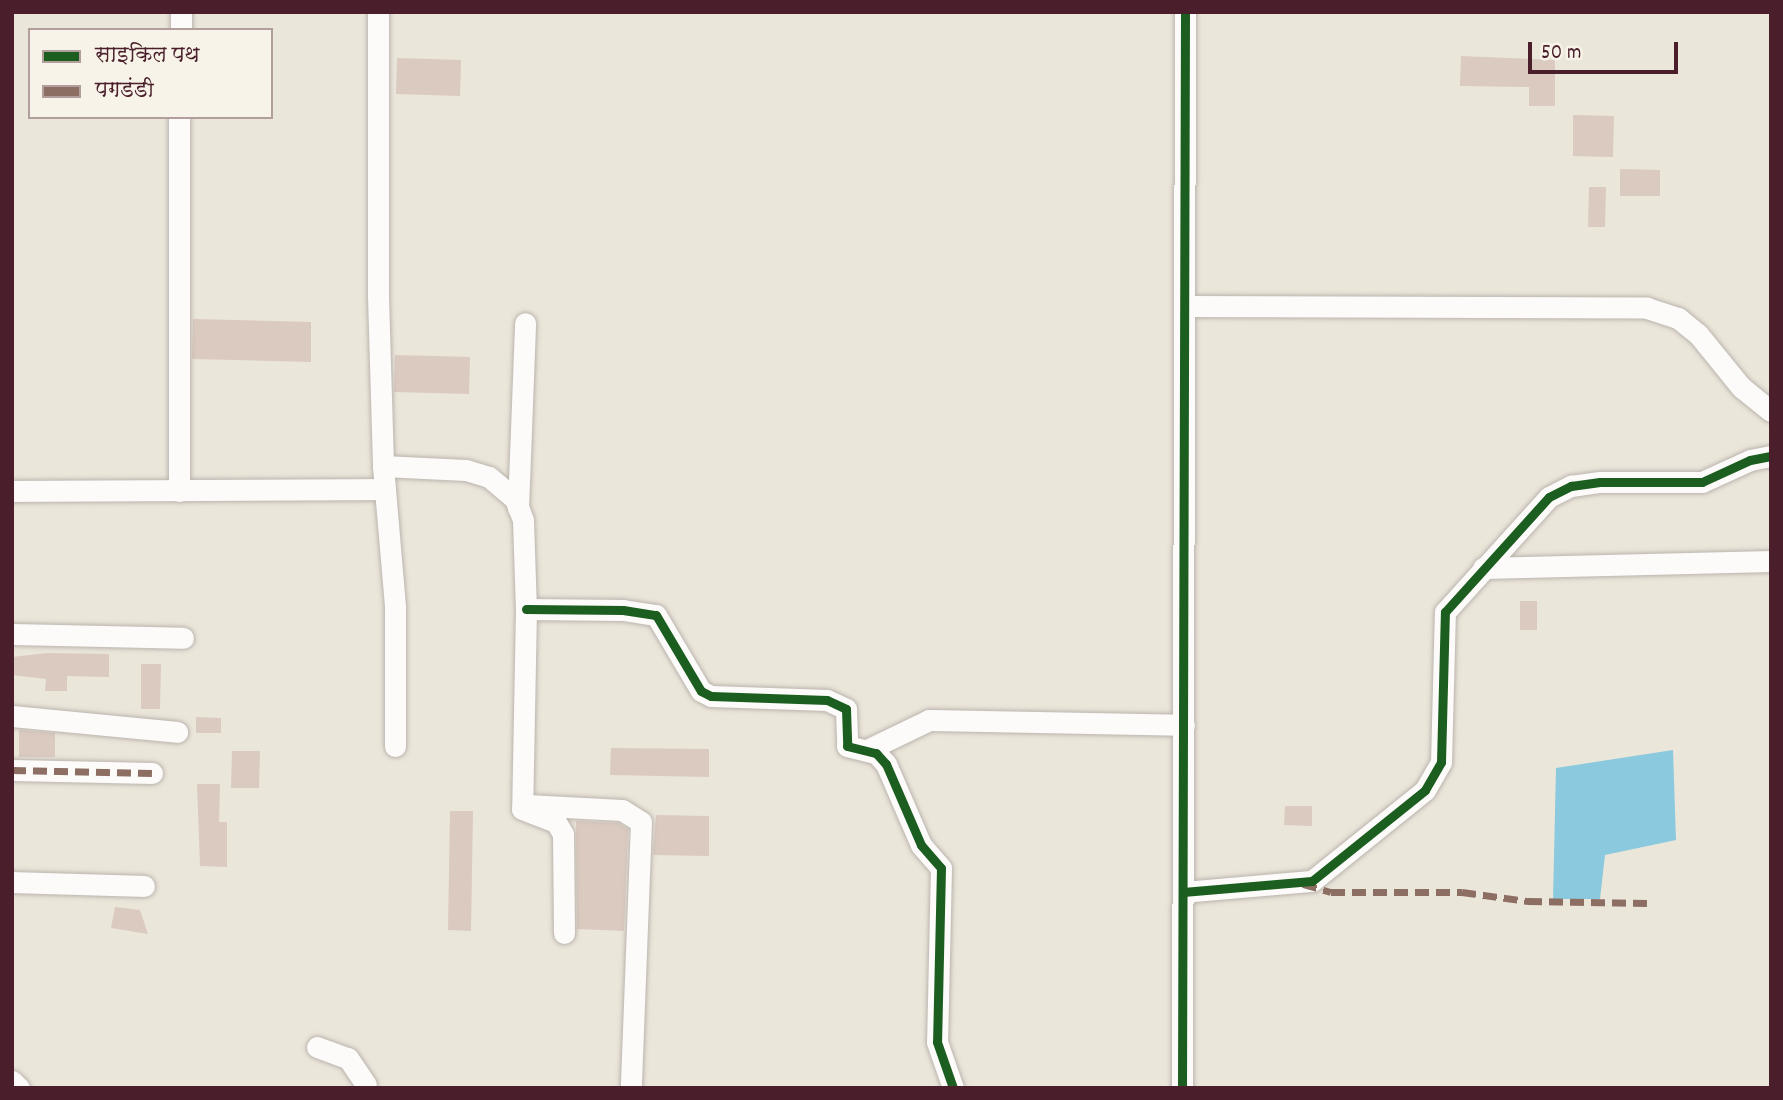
<!DOCTYPE html>
<html>
<head>
<meta charset="utf-8">
<style>
	body { margin:0 }
	#map { position:relative; width:1783px; height:1100px; overflow:hidden; background:#ebe6da; font-family:Dekko,"Playpen Sans Deva",sans-serif }
	div>[style] { position:absolute }
	.water>* { inset:0; background:#8ac9de }
	.building>* { inset:0; background:#dbcac0 }
	.roads { filter:drop-shadow(0 0 2px #bbb4ae) drop-shadow(0 0 2px #bbb4ae) }
	.street>* { height:21px; margin:-10.5px; padding:0 10.5px; transform-origin:10.5px; border-radius:10.5px; background:#fcfbf9 }
	.quiet>* { height:7px; margin-top:-3.5px; transform-origin:0; background:repeating-linear-gradient(90deg,#8d6e63 0 14px,transparent 0 21px) }
	.cycleway>* { height:9px; margin:-4.5px; padding:0 4.5px; transform-origin:4.5px; border-radius:4.5px; background:#1b5e20 }
	span { translate:-50% -50%; white-space:nowrap; text-align:center; line-height:1.15; -webkit-text-stroke:5px #f7f3e8; paint-order:stroke }
	.frame { position:absolute; inset:0; border:14px solid #4a1f2b; pointer-events:none }
	.legend { position:absolute; left:28px; top:28px; width:245px; height:91px; box-sizing:border-box; background:#f7f3e8; border:2px solid #b29e9c; margin:0; padding:9px 12px; list-style:none; font-size:21px; color:#4a1f2b }
	.legend li { display:flex; align-items:center; gap:14px; height:35px }
	.legend b { width:35px; border:2px solid #b29e9c }
	.scale { position:absolute; left:1528px; top:42px; width:150px; height:32px; box-sizing:border-box; border:4px solid #4a1f2b; border-top:0; padding-left:9px; font-size:21px; line-height:24px; white-space:nowrap; color:#4a1f2b; -webkit-text-stroke:5px #f7f3e8; paint-order:stroke }
</style>
</head>
<body>
<div id="map">
	<div class="water">
		<div style="clip-path:polygon(1673px 750px,1676px 840px,1605px 855px,1600px 899px,1553px 899px,1556px 768px)"></div>
	</div>
	<div class="building">
		<div style="clip-path:polygon(1461px 56px,1555px 60px,1555px 106px,1529px 106px,1529px 87px,1460px 86px)"></div>
		<div style="clip-path:polygon(397px 58px,461px 60px,460px 96px,396px 94px)"></div>
		<div style="clip-path:polygon(1573px 115px,1614px 116px,1613px 157px,1573px 156px)"></div>
		<div style="clip-path:polygon(1620px 169px,1660px 170px,1660px 196px,1620px 196px)"></div>
		<div style="clip-path:polygon(1589px 187px,1606px 187px,1605px 227px,1588px 227px)"></div>
		<div style="clip-path:polygon(193px 319px,311px 322px,311px 362px,192px 359px)"></div>
		<div style="clip-path:polygon(395px 355px,470px 357px,469px 394px,394px 392px)"></div>
		<div style="clip-path:polygon(1520px 601px,1537px 601px,1537px 630px,1520px 630px)"></div>
		<div style="clip-path:polygon(47px 653px,109px 654px,109px 677px,67px 676px,67px 691px,45px 691px,46px 679px,12px 675px,12px 657px)"></div>
		<div style="clip-path:polygon(141px 664px,161px 664px,160px 709px,141px 709px)"></div>
		<div style="clip-path:polygon(196px 717px,221px 718px,221px 733px,196px 733px)"></div>
		<div style="clip-path:polygon(19px 730px,55px 733px,55px 757px,19px 757px)"></div>
		<div style="clip-path:polygon(611px 748px,709px 749px,709px 777px,610px 775px)"></div>
		<div style="clip-path:polygon(232px 751px,260px 751px,259px 788px,231px 788px)"></div>
		<div style="clip-path:polygon(197px 784px,220px 784px,219px 822px,227px 822px,227px 867px,200px 866px)"></div>
		<div style="clip-path:polygon(1285px 806px,1312px 806px,1312px 826px,1284px 825px)"></div>
		<div style="clip-path:polygon(450px 811px,473px 811px,471px 931px,448px 930px)"></div>
		<div style="clip-path:polygon(656px 815px,709px 816px,709px 856px,653px 855px)"></div>
		<div style="clip-path:polygon(576px 821px,618px 823px,628px 829px,624px 931px,577px 929px)"></div>
		<div style="clip-path:polygon(115px 907px,140px 910px,148px 934px,111px 928px)"></div>
	</div>
	<div class="roads">
		<div class="street">
			<div style="left:378px;top:12px;width:284px;rotate:90deg"></div>
			<div style="left:378px;top:296px;width:170px;rotate:88.3deg"></div>
			<div style="left:383px;top:466px;width:142px;rotate:85.1deg"></div>
			<div style="left:395px;top:607px;width:139px;rotate:90deg"></div>
			<div style="left:181px;top:30px;width:18px;rotate:-90deg"></div>
			<div style="left:1187px;top:306px;width:460px;rotate:0.2deg"></div>
			<div style="left:1647px;top:308px;width:33px;rotate:18deg"></div>
			<div style="left:1678px;top:318px;width:26px;rotate:39deg"></div>
			<div style="left:1698px;top:334px;width:68px;rotate:50.9deg"></div>
			<div style="left:1741px;top:387px;width:38px;rotate:39deg"></div>
			<div style="left:383px;top:466px;width:83px;rotate:2.8deg"></div>
			<div style="left:466px;top:470px;width:24px;rotate:17deg"></div>
			<div style="left:489px;top:477px;width:34px;rotate:40deg"></div>
			<div style="left:515px;top:499px;width:22px;rotate:69deg"></div>
			<div style="left:523px;top:520px;width:89px;rotate:88.1deg"></div>
			<div style="left:526px;top:609px;width:200px;rotate:91.1deg"></div>
			<div style="left:522px;top:809px;width:36px;rotate:21deg"></div>
			<div style="left:556px;top:822px;width:14px;rotate:60deg"></div>
			<div style="left:563px;top:834px;width:99px;rotate:89.4deg"></div>
			<div style="left:12px;top:491px;width:373px;rotate:-0.3deg"></div>
			<div style="left:179px;top:491px;width:374px;rotate:-90deg"></div>
			<div style="left:518px;top:508px;width:185px;rotate:-87.8deg"></div>
			<div style="left:1483px;top:568px;width:288px;rotate:-1.4deg"></div>
			<div style="left:526px;top:609px;width:97px;rotate:0.6deg"></div>
			<div style="left:623px;top:610px;width:33px;rotate:9deg"></div>
			<div style="left:656px;top:615px;width:88px;rotate:59.4deg"></div>
			<div style="left:701px;top:691px;width:11px;rotate:27deg"></div>
			<div style="left:711px;top:696px;width:116px;rotate:2deg"></div>
			<div style="left:827px;top:700px;width:21px;rotate:25deg"></div>
			<div style="left:846px;top:709px;width:37px;rotate:88deg"></div>
			<div style="left:847px;top:746px;width:30px;rotate:14deg"></div>
			<div style="left:876px;top:753px;width:15px;rotate:48deg"></div>
			<div style="left:886px;top:764px;width:88px;rotate:66.6deg"></div>
			<div style="left:921px;top:845px;width:30px;rotate:49deg"></div>
			<div style="left:941px;top:868px;width:174px;rotate:91.3deg"></div>
			<div style="left:937px;top:1042px;width:49px;rotate:70.8deg"></div>
			<div style="left:12px;top:634px;width:171px;rotate:1.3deg"></div>
			<div style="left:12px;top:716px;width:166px;rotate:5.5deg"></div>
			<div style="left:867px;top:750px;width:69px;rotate:-25.8deg"></div>
			<div style="left:929px;top:720px;width:255px;rotate:1.1deg"></div>
			<div style="left:12px;top:770px;width:140px;rotate:1.2deg"></div>
			<div style="left:527px;top:805px;width:95px;rotate:3deg"></div>
			<div style="left:622px;top:810px;width:22px;rotate:32deg"></div>
			<div style="left:641px;top:822px;width:266px;rotate:92.2deg"></div>
			<div style="left:12px;top:882px;width:132px;rotate:1.7deg"></div>
			<div style="left:1183px;top:892px;width:129px;rotate:-4.9deg"></div>
			<div style="left:1312px;top:881px;width:145px;rotate:-38.8deg"></div>
			<div style="left:1425px;top:790px;width:32px;rotate:-60deg"></div>
			<div style="left:1441px;top:762px;width:150px;rotate:-88.5deg"></div>
			<div style="left:1445px;top:612px;width:155px;rotate:-47.9deg"></div>
			<div style="left:1549px;top:497px;width:25px;rotate:-27deg"></div>
			<div style="left:1571px;top:486px;width:29px;rotate:-8deg"></div>
			<div style="left:1600px;top:482px;width:102px"></div>
			<div style="left:1702px;top:482px;width:53px;rotate:-24.6deg"></div>
			<div style="left:1750px;top:460px;width:21px;rotate:-11deg"></div>
			<div style="left:317px;top:1047px;width:33px;rotate:20deg"></div>
			<div style="left:348px;top:1058px;width:32px;rotate:56deg"></div>
			<div style="left:12px;top:1081px;width:10px;rotate:45deg"></div>
			<div style="left:1182px;top:1088px;width:1076px;rotate:-89.84deg"></div>
		</div>
	</div>
	<div class="quiet">
		<div style="left:12px;top:770px;width:140px;rotate:1.2deg"></div>
		<div style="left:1303px;top:884px;width:29px;rotate:16deg"></div>
		<div style="left:1331px;top:892px;width:131px"></div>
		<div style="left:1462px;top:892px;width:67px;rotate:7.8deg"></div>
		<div style="left:1528px;top:901px;width:119px;rotate:1deg"></div>
	</div>
	<div class="cycleway">
		<div style="left:526px;top:609px;width:97px;rotate:0.6deg"></div>
		<div style="left:623px;top:610px;width:33px;rotate:9deg"></div>
		<div style="left:656px;top:615px;width:88px;rotate:59.4deg"></div>
		<div style="left:701px;top:691px;width:11px;rotate:27deg"></div>
		<div style="left:711px;top:696px;width:116px;rotate:2deg"></div>
		<div style="left:827px;top:700px;width:21px;rotate:25deg"></div>
		<div style="left:846px;top:709px;width:37px;rotate:88deg"></div>
		<div style="left:847px;top:746px;width:30px;rotate:14deg"></div>
		<div style="left:876px;top:753px;width:15px;rotate:48deg"></div>
		<div style="left:886px;top:764px;width:88px;rotate:66.6deg"></div>
		<div style="left:921px;top:845px;width:30px;rotate:49deg"></div>
		<div style="left:941px;top:868px;width:174px;rotate:91.3deg"></div>
		<div style="left:937px;top:1042px;width:49px;rotate:70.8deg"></div>
		<div style="left:1183px;top:892px;width:129px;rotate:-4.9deg"></div>
		<div style="left:1312px;top:881px;width:145px;rotate:-38.8deg"></div>
		<div style="left:1425px;top:790px;width:32px;rotate:-60deg"></div>
		<div style="left:1441px;top:762px;width:150px;rotate:-88.5deg"></div>
		<div style="left:1445px;top:612px;width:155px;rotate:-47.9deg"></div>
		<div style="left:1549px;top:497px;width:25px;rotate:-27deg"></div>
		<div style="left:1571px;top:486px;width:29px;rotate:-8deg"></div>
		<div style="left:1600px;top:482px;width:102px"></div>
		<div style="left:1702px;top:482px;width:53px;rotate:-24.6deg"></div>
		<div style="left:1750px;top:460px;width:21px;rotate:-11deg"></div>
		<div style="left:1182px;top:1088px;width:1076px;rotate:-89.84deg"></div>
	</div>
	<div class="frame"></div>
	<ul class="legend">
	<li><b style="height:9px;background:#1b5e20"></b>साइकिल पथ</li>
	<li><b style="height:9px;background:#8d6e63"></b>पगडंडी</li>
	</ul>
	<div class="scale">50 m</div>
</div>
</body>
</html>
